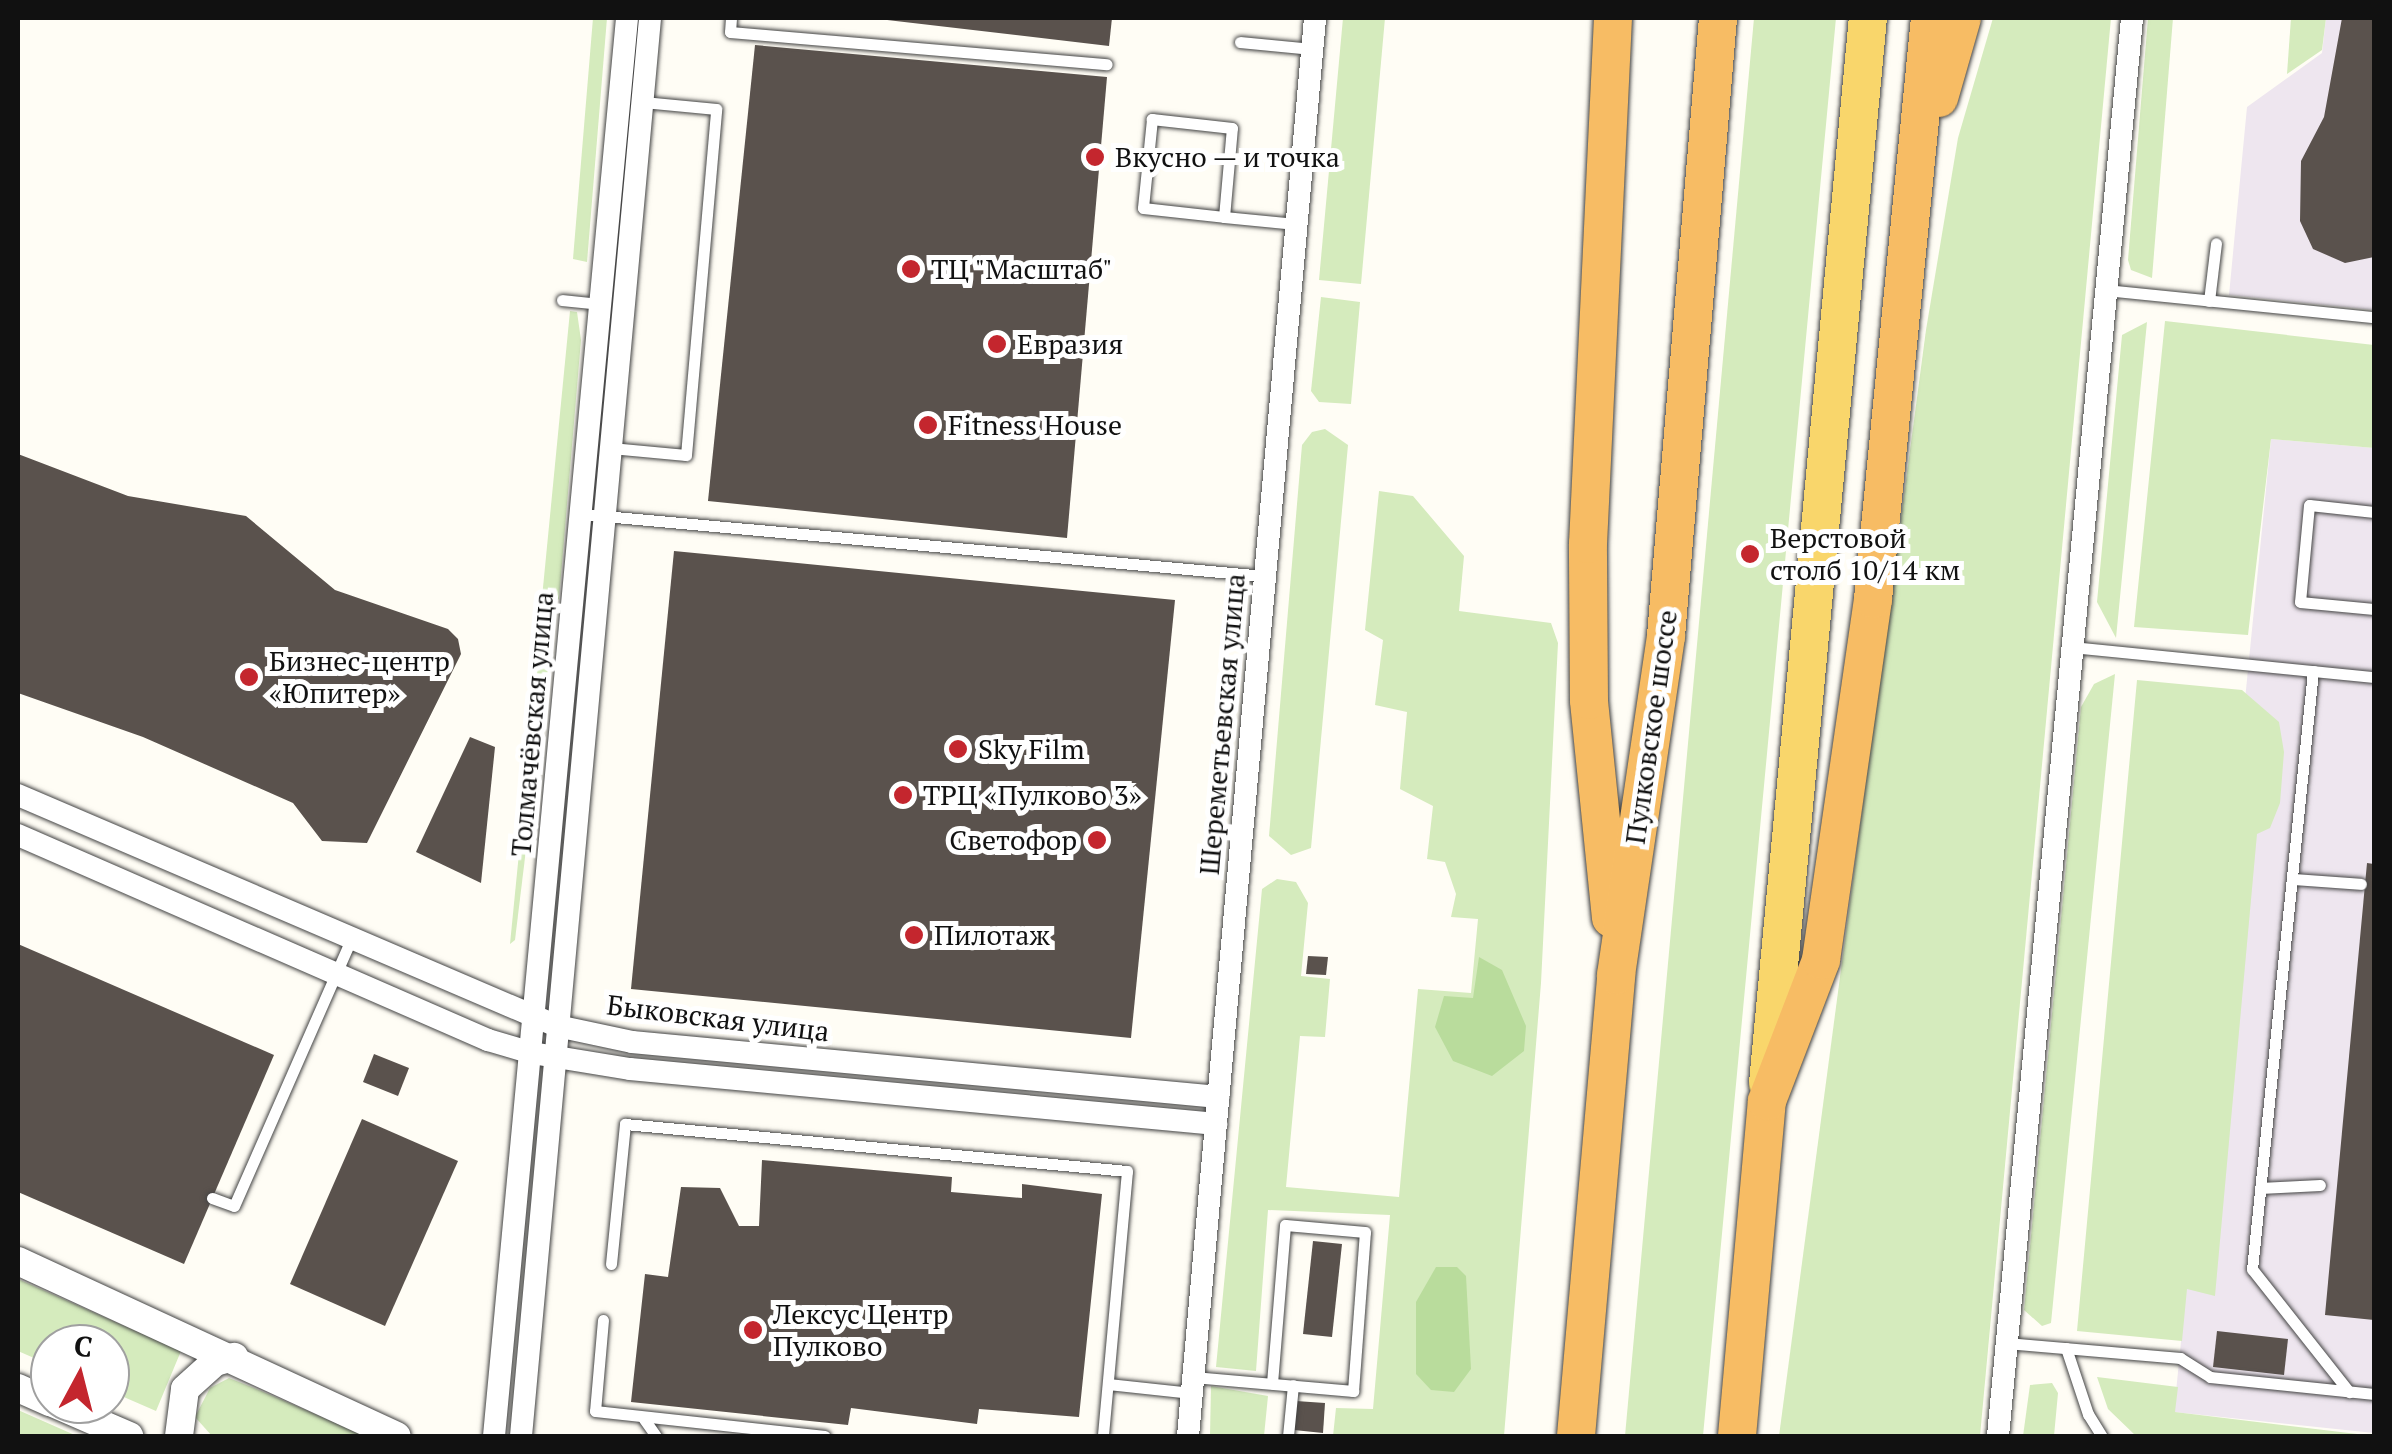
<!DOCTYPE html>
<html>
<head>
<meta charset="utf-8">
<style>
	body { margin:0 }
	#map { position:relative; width:2392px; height:1454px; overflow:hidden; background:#fffdf5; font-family:"PT Serif",serif }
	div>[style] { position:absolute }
	.industrial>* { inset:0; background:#eee6ef }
	.green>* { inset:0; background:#d5ebbd }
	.forest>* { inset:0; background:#b9dc9c }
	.building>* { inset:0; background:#5a524d }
	.roads { filter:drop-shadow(0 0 2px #444) drop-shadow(0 0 2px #444) }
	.service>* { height:11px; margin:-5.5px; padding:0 5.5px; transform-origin:5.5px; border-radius:5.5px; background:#fff }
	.minor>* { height:22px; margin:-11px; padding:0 11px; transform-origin:11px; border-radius:11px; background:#fff }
	.tertiary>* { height:28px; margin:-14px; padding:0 14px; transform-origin:14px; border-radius:14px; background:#fff }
	.primary>* { height:38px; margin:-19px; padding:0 19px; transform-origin:19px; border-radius:19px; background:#f9d66b }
	.trunk>* { height:38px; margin:-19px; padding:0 19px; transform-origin:19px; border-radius:19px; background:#f7bc64 }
	.dots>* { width:28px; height:28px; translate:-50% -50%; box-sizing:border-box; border:5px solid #fff; border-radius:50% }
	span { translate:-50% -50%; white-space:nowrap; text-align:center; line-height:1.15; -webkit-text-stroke:10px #fff; paint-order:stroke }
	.poi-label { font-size:28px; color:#111 }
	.left { translate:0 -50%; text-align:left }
	.right { translate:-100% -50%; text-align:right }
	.street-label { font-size:28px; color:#111 }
	.frame { position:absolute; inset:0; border:20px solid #111; pointer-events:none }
	.north { position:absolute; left:30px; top:1324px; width:100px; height:100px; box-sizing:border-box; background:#fff; border:2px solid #a0a0a0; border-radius:50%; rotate:7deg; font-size:28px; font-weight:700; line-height:40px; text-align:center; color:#111 }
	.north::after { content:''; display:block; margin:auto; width:35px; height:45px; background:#c4262e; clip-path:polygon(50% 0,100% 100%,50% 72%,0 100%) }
</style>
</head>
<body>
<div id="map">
	<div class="industrial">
		<div style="clip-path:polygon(2326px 18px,2374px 18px,2374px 310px,2229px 295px,2247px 107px,2322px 53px)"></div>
		<div style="clip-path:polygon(2271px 439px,2374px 448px,2374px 1433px,2174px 1412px)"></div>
	</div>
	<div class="green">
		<div style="clip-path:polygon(593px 18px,607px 18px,587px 262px,573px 259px)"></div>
		<div style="clip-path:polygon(1343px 18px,1385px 18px,1361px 284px,1319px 280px)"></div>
		<div style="clip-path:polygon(1754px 18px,1836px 18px,1703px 1436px,1625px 1436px)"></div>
		<div style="clip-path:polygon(1993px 18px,2111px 18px,1980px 1436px,1779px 1436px,1926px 330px,1958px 138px)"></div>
		<div style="clip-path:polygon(2148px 18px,2173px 18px,2152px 278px,2131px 270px,2128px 260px)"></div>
		<div style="clip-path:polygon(2291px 18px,2326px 18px,2322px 50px,2287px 74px)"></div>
		<div style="clip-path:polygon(1321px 297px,1360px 302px,1351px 404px,1319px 402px,1311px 391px)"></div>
		<div style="clip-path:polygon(570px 311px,577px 312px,581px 340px,559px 599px,541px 608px)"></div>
		<div style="clip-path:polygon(2165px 321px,2374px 345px,2374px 448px,2271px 439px,2248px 635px,2134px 627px)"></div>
		<div style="clip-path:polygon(2147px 322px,2116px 638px,2097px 602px,2122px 335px)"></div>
		<div style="clip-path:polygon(1325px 429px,1348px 445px,1311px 848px,1291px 855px,1269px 836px,1302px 445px,1312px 432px)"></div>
		<div style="clip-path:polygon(1379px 491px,1413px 496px,1464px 556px,1459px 611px,1551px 623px,1558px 643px,1541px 983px,1504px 1436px,1333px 1436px,1336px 1408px,1373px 1409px,1390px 1215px,1268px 1210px,1256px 1371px,1216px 1367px,1262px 889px,1277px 879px,1296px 882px,1308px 903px,1301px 976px,1330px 979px,1325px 1037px,1300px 1036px,1286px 1187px,1399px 1197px,1418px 989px,1471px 993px,1478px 919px,1451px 917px,1456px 894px,1445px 862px,1427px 859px,1433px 806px,1400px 789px,1407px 712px,1375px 705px,1383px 640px,1365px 630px)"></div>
		<div style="clip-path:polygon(549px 660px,515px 940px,510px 944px,538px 661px)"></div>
		<div style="clip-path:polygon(2115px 674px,2051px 1323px,2042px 1326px,2024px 1310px,2081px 707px,2094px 684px)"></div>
		<div style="clip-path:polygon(2137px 680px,2242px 690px,2279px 722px,2284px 752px,2280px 803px,2270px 828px,2257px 834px,2215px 1296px,2187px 1289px,2182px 1341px,2077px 1331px)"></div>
		<div style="clip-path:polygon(18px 1279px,181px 1351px,156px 1411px,110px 1391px,110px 1344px,50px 1344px,50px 1365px,18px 1351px)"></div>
		<div style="clip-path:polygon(2097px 1377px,2178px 1387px,2175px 1412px,2374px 1436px,2136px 1436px,2108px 1409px)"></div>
		<div style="clip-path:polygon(229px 1378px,259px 1390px,366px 1436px,212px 1436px,195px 1417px,210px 1388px)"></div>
		<div style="clip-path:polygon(2052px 1383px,2058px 1393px,2054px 1436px,2023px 1436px,2030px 1385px)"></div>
		<div style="clip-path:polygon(1211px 1386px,1268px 1396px,1264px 1436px,1210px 1436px)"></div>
		<div style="clip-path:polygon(18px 1410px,77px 1436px,18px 1436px)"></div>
	</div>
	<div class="forest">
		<div style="clip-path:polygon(1479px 957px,1502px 970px,1526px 1026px,1524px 1051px,1492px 1076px,1453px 1061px,1435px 1027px,1444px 996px,1473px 998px)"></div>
		<div style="clip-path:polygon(1436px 1267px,1457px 1267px,1466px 1276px,1471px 1369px,1454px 1392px,1431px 1390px,1416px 1374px,1416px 1302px)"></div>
	</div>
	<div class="building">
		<div style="clip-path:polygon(870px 18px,1112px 18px,1109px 46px)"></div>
		<div style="clip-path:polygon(2342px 18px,2374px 18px,2374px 257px,2345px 263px,2313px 249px,2300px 221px,2301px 161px,2324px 117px)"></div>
		<div style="clip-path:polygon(755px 45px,1107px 77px,1067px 538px,708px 501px)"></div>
		<div style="clip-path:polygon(18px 454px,128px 496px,246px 516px,335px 590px,448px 629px,458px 639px,461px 654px,367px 843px,322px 841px,293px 803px,143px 737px,18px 693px)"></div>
		<div style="clip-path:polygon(674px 551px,1175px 600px,1131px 1038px,631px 989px)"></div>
		<div style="clip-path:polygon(470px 737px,495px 747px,481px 883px,416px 852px)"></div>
		<div style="clip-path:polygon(2367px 863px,2374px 864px,2374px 1320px,2325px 1315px)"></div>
		<div style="clip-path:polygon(18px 944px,274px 1055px,184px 1264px,18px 1192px)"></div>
		<div style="clip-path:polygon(1308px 956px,1328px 957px,1326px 975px,1306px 974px)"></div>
		<div style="clip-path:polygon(374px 1054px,409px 1068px,398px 1096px,363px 1082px)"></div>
		<div style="clip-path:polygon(362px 1119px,458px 1161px,385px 1326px,290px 1284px)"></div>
		<div style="clip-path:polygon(762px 1160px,952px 1177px,951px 1192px,1022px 1198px,1022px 1184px,1102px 1194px,1079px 1417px,979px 1409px,977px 1424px,851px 1408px,848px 1425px,631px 1402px,645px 1274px,668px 1277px,681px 1187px,720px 1188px,739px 1226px,759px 1226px)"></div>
		<div style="clip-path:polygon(1313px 1241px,1342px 1244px,1332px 1337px,1303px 1334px)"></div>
		<div style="clip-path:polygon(2217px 1331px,2288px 1339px,2284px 1375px,2213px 1367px)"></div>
		<div style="clip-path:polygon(1296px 1401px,1325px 1403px,1323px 1433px,1294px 1430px)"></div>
	</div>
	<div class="roads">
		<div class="service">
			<div style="left:731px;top:18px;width:14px;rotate:94deg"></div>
			<div style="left:730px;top:32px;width:378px;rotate:4.9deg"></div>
			<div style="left:1240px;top:42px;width:72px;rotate:5.6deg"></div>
			<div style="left:1224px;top:217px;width:89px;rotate:-84.9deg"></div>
			<div style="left:1232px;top:128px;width:81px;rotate:-173.6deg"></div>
			<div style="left:1152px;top:119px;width:89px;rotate:95.8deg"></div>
			<div style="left:1143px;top:208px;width:81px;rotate:6.3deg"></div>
			<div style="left:1224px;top:217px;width:72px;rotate:5.6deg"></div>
			<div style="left:2106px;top:290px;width:269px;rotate:5.8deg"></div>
			<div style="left:562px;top:300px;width:39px;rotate:6deg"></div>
			<div style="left:2209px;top:301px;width:58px;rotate:-83.1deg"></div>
			<div style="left:611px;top:448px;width:75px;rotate:5.3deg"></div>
			<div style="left:686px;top:455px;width:347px;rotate:-85deg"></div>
			<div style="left:716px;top:109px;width:73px;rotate:-174.5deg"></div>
			<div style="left:2374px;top:512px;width:65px;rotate:-173.9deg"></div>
			<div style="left:2309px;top:505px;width:97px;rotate:95.3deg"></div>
			<div style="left:2300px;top:602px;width:74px;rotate:5.4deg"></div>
			<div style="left:582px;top:514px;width:686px;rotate:5.19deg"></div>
			<div style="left:2072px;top:647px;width:303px;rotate:5.7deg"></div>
			<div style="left:2313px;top:671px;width:601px;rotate:95.82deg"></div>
			<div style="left:2252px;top:1269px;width:157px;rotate:51.7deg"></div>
			<div style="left:2292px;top:879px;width:69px;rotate:4.1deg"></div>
			<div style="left:2260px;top:1188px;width:60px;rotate:-2.9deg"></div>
			<div style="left:212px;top:1198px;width:23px;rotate:20deg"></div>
			<div style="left:234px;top:1206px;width:291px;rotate:-66.3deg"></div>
			<div style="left:611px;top:1264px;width:141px;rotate:-84.3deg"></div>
			<div style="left:625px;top:1124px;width:504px;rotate:5.35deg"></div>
			<div style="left:1127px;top:1171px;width:266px;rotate:95.2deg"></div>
			<div style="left:603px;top:1320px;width:91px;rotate:95deg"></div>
			<div style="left:595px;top:1411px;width:231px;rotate:6.2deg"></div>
			<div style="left:2006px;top:1343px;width:175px;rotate:4.9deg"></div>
			<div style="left:2180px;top:1358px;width:36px;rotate:32deg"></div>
			<div style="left:2210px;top:1377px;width:165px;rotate:5.9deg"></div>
			<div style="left:2066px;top:1348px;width:70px;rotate:71.6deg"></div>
			<div style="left:2088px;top:1414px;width:26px;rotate:58deg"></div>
			<div style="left:1193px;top:1377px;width:161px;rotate:5deg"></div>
			<div style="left:1353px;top:1391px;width:159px;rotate:-85.7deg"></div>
			<div style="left:1365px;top:1232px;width:80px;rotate:-175deg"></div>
			<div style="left:1285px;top:1225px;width:159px;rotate:94.7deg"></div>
			<div style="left:1108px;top:1384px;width:84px;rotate:6.1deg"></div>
			<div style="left:644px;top:1419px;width:21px;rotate:55deg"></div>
			<div style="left:1288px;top:1436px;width:51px;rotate:-84.4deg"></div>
		</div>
		<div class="minor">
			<div style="left:18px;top:795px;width:586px;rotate:23.2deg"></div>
			<div style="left:557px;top:1026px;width:77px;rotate:12deg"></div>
			<div style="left:632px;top:1042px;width:589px;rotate:5.36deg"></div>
			<div style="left:18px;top:835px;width:513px;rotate:23.57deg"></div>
			<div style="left:488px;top:1040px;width:46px;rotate:16.5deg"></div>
			<div style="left:532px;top:1053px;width:99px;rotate:9.3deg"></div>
			<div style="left:630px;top:1069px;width:589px;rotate:5.36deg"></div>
			<div style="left:494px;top:1436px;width:1424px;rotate:-84.64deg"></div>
			<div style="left:521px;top:1436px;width:1424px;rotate:-84.8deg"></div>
			<div style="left:1188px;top:1436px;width:1424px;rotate:-84.88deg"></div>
			<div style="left:1998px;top:1436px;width:1424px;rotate:-84.6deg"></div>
		</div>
		<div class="tertiary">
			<div style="left:18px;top:1261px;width:417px;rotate:24.8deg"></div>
			<div style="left:18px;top:1388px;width:35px;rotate:24deg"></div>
			<div style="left:55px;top:1404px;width:81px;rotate:23.4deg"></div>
			<div style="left:179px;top:1436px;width:47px;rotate:-82.7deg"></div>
			<div style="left:185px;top:1389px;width:40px;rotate:-42deg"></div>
			<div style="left:215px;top:1362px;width:20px;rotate:-15deg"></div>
		</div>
		<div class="primary">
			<div style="left:1768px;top:1083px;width:1070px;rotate:-84.64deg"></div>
		</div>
		<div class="trunk">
			<div style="left:1939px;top:98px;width:83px;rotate:-74deg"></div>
			<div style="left:1611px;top:918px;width:219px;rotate:-95.8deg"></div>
			<div style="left:1589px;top:700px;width:156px;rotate:-90.4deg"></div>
			<div style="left:1588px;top:544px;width:527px;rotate:-87.28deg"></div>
			<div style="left:1576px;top:1436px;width:463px;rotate:-85deg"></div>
			<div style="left:1616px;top:975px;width:343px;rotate:-81.6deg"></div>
			<div style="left:1666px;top:636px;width:620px;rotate:-85.19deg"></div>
			<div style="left:1737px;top:1436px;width:336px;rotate:-84.9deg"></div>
			<div style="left:1767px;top:1101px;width:151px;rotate:-69deg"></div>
			<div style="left:1821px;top:960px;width:365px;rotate:-81.8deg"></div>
			<div style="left:1873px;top:599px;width:584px;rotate:-84.4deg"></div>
		</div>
	</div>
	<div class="dots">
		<div style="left:1095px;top:157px;background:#c4262e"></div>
		<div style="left:911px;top:269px;background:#c4262e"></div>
		<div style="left:997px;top:344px;background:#c4262e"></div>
		<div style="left:928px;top:425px;background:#c4262e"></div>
		<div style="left:1750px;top:554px;background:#c4262e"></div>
		<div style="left:249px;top:677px;background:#c4262e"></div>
		<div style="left:958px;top:749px;background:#c4262e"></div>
		<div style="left:903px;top:795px;background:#c4262e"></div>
		<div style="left:1097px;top:840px;background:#c4262e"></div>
		<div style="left:914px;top:935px;background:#c4262e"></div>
		<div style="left:753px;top:1330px;background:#c4262e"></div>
	</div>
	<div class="poi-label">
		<span class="left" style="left:1115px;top:157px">Вкусно — и точка</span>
		<span class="left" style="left:931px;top:269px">ТЦ "Масштаб"</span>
		<span class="left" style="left:1017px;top:344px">Евразия</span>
		<span class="left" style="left:948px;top:425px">Fitness House</span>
		<span class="left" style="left:1770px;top:554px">Верстовой<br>столб 10/14 км</span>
		<span class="left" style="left:269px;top:677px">Бизнес-центр<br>«Юпитер»</span>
		<span class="left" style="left:978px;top:749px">Sky Film</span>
		<span class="left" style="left:923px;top:795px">ТРЦ «Пулково 3»</span>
		<span class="right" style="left:1077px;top:840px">Светофор</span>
		<span class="left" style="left:934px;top:935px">Пилотаж</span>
		<span class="left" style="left:773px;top:1330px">Лексус Центр<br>Пулково</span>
	</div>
	<div class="street-label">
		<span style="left:532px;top:724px;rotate:-85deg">Толмачёвская улица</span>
		<span style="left:1222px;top:724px;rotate:-85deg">Шереметьевская улица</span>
		<span style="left:1651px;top:727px;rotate:-82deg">Пулковское шоссе</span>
		<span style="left:718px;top:1018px;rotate:7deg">Быковская улица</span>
	</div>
	<div class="frame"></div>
	<div class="north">С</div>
</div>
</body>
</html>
